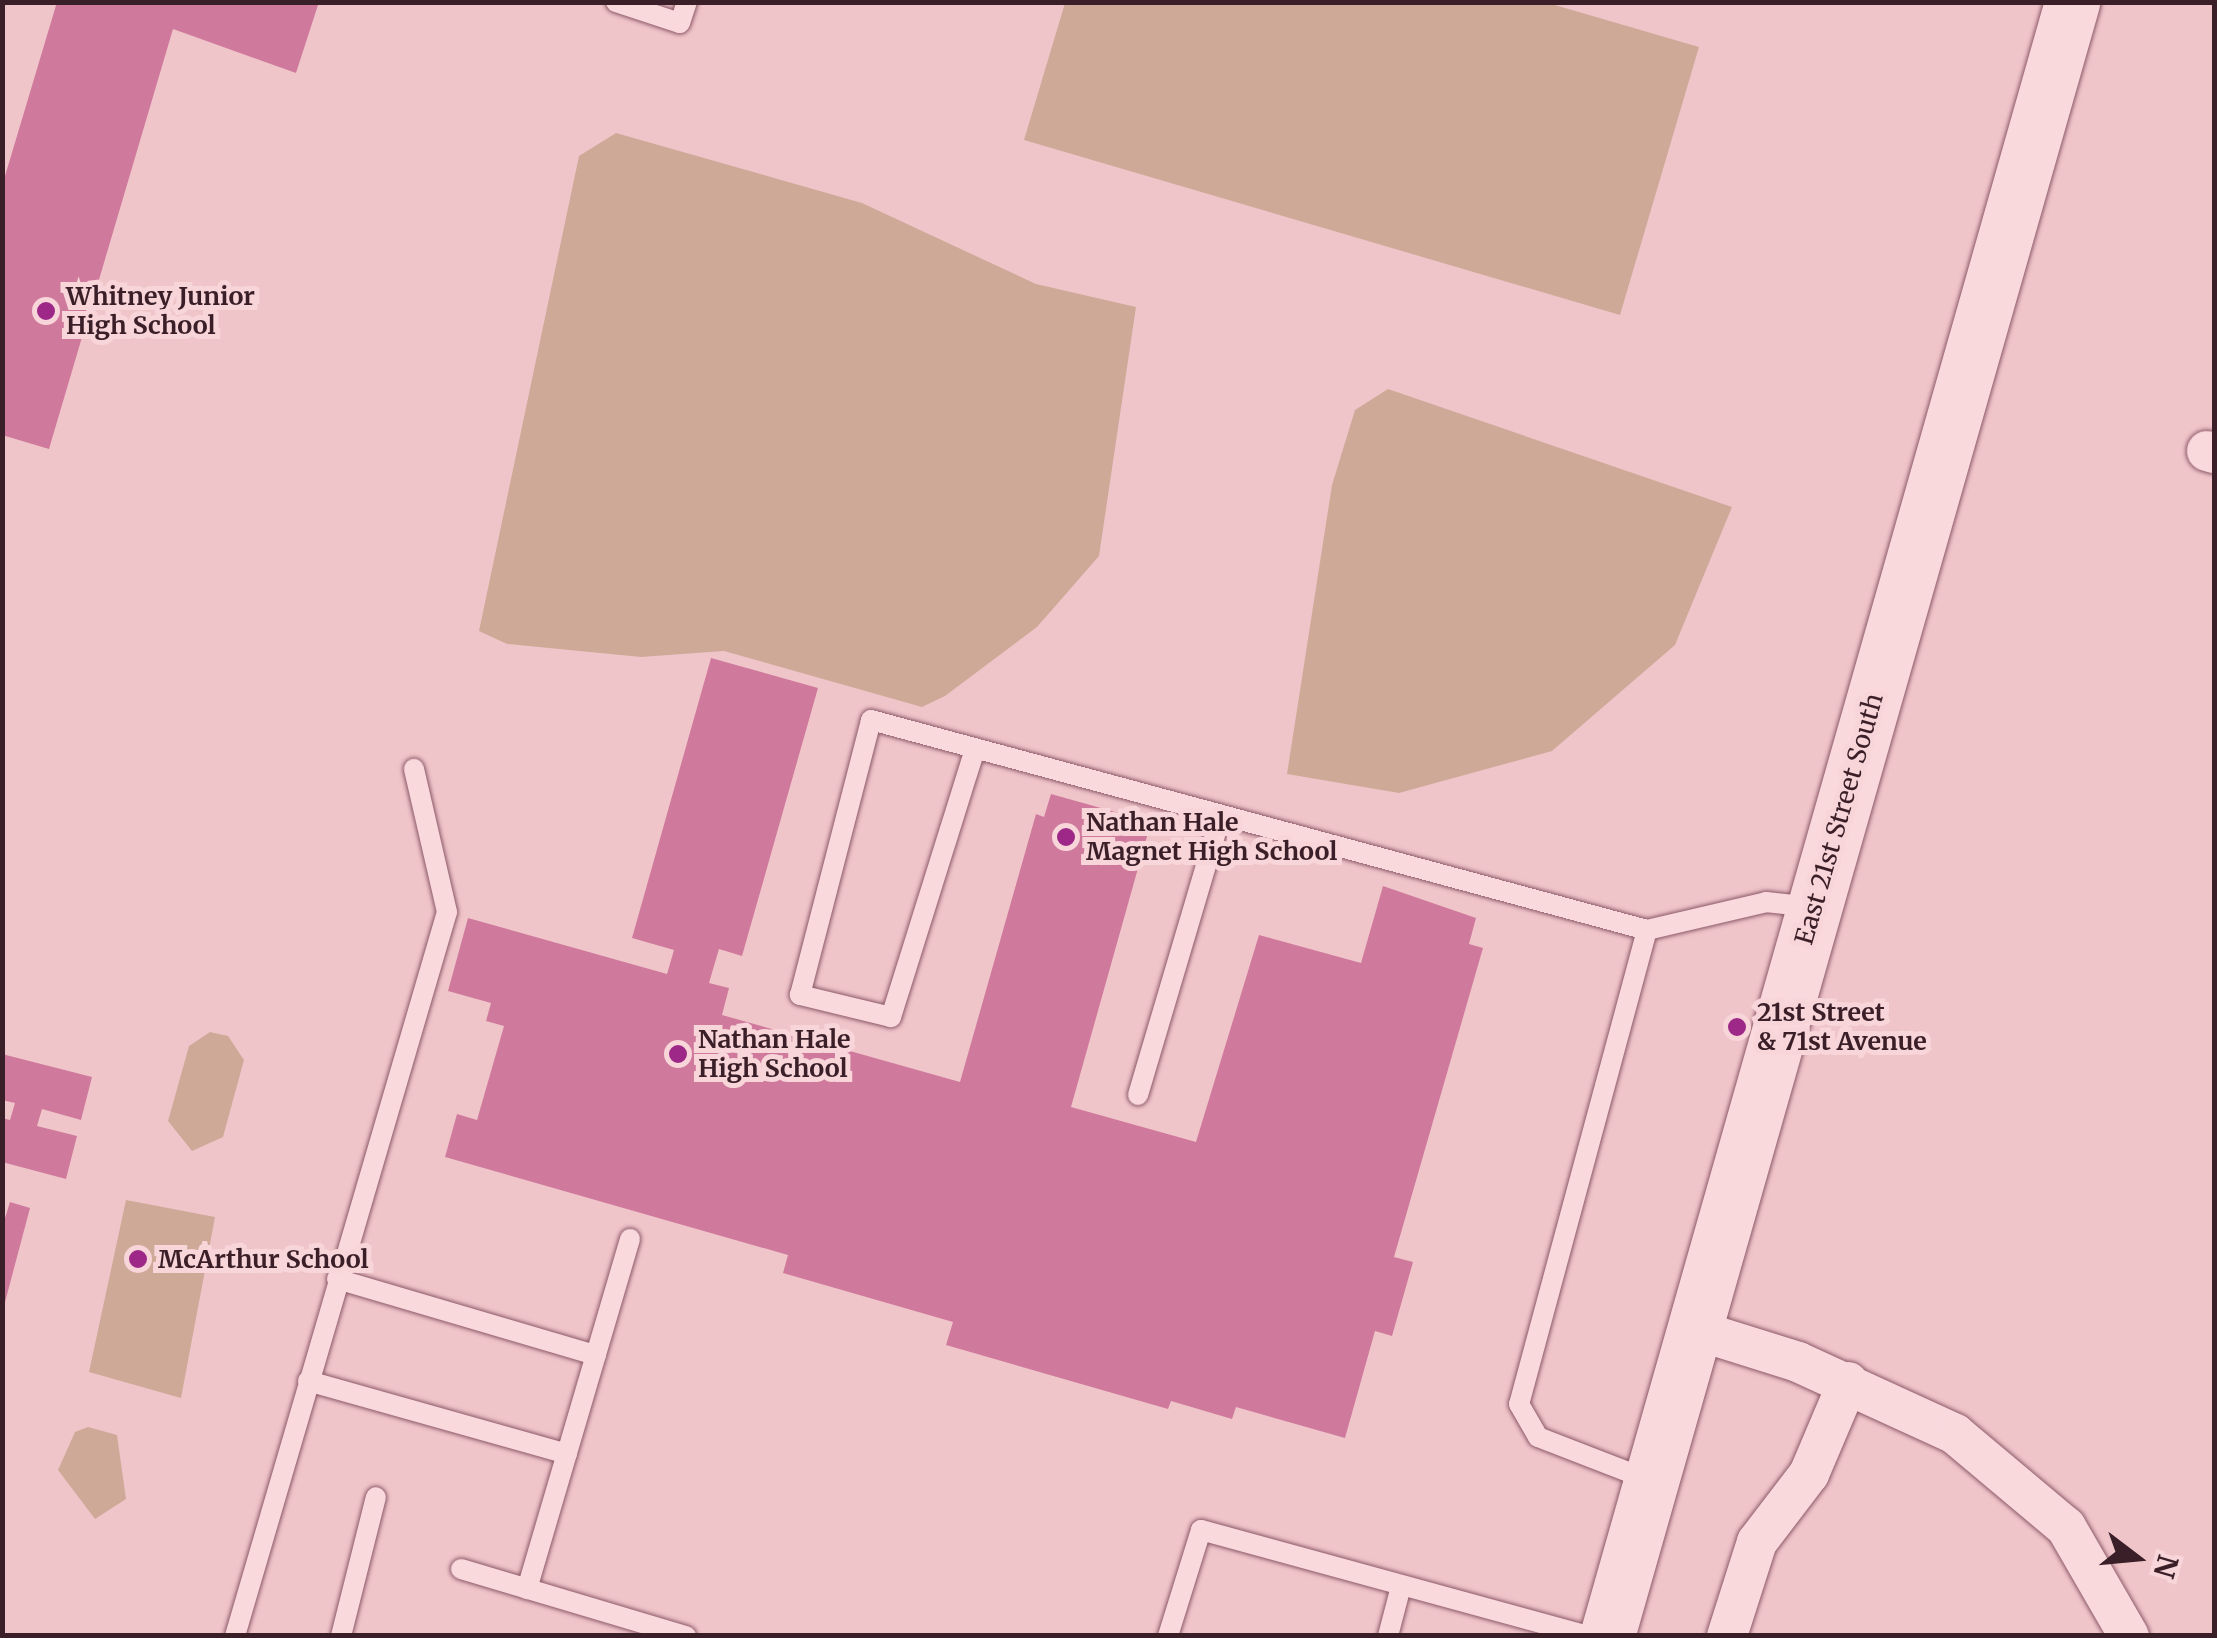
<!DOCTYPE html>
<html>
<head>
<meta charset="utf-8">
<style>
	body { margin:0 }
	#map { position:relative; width:2217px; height:1638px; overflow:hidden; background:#f0c5ca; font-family:Merriweather,serif }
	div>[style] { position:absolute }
	.green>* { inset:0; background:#cfa998 }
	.building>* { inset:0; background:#cf7a9c }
	.roads { filter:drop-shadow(0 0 2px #8c5a68) drop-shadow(0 0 2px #8c5a68) }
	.service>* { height:20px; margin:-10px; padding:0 10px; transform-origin:10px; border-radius:10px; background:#fad9dd }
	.minor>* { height:40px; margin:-20px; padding:0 20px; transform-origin:20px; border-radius:20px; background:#fad9dd }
	.secondary>* { height:55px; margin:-27.5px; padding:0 27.5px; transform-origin:27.5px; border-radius:27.5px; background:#fad9dd }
	.dots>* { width:28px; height:28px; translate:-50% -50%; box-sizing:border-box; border:5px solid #f7d5d9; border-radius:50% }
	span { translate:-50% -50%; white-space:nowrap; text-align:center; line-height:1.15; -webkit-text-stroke:10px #f7d5d9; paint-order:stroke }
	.poi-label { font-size:25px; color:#3b1f28; font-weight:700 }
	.left { translate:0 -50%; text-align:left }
	.street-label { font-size:25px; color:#3b1f28 }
	.frame { position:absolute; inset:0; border:5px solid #3b1f28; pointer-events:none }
	.north { position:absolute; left:2087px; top:1508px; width:100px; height:100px; -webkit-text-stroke:8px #f7d5d9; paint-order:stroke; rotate:106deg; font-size:28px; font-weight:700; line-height:40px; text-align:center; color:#3b1f28 }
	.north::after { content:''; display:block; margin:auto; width:35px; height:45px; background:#3b1f28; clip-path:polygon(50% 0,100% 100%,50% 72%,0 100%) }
</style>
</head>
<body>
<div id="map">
	<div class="green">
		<div style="clip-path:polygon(1065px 3px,1548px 3px,1699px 47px,1620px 315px,1024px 140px)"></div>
		<div style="clip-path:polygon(616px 133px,862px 203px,1036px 284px,1136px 307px,1099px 556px,1037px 627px,945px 696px,922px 707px,724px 651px,641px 657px,507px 644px,479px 631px,579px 156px)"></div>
		<div style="clip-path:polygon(1388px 389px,1732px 507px,1675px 645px,1552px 751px,1399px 793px,1287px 774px,1332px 485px,1355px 410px)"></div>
		<div style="clip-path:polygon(210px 1032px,228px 1036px,244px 1060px,223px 1137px,192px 1151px,168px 1121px,189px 1046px)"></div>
		<div style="clip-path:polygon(126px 1200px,215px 1217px,181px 1398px,89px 1372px)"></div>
		<div style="clip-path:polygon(88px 1427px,117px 1435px,126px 1499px,95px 1519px,58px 1470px,75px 1432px)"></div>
	</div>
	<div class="building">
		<div style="clip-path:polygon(57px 2px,318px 5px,296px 73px,173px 29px,49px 449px,2px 435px,2px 186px)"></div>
		<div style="clip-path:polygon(711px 658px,818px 688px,742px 956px,719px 949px,709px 983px,729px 988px,722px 1015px,960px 1082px,1036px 814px,1044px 817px,1051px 794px,1151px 822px,1071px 1107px,1196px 1142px,1259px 935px,1361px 963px,1383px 886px,1476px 918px,1469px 944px,1483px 948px,1394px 1257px,1413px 1262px,1392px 1336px,1375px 1331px,1345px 1438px,1236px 1407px,1232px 1419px,1171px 1401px,1168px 1409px,946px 1345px,953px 1322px,783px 1273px,788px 1255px,445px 1157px,457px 1114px,477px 1120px,504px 1026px,486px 1021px,491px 1003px,448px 991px,468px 918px,667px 974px,674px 950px,632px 938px)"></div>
		<div style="clip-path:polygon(2px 1054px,92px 1077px,81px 1120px,42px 1109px,37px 1126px,77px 1136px,66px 1179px,2px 1162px,2px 1118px,10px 1120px,15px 1103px,2px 1100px)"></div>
		<div style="clip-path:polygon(10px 1202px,30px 1208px,4px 1306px,2px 1228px)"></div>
	</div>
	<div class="roads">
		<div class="service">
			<div style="left:616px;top:2px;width:67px;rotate:18.2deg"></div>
			<div style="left:680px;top:23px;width:22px;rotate:-72deg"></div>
			<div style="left:975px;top:749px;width:281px;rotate:107.4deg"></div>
			<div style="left:891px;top:1017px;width:94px;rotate:-166.4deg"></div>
			<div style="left:800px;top:995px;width:284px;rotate:-75.5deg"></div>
			<div style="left:871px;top:720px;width:804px;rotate:15.14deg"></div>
			<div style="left:1647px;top:930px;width:122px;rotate:-13.2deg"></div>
			<div style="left:1766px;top:902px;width:46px;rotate:6.2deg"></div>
			<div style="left:1647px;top:930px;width:491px;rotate:105.1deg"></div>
			<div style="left:1519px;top:1404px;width:38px;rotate:60deg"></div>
			<div style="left:1538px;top:1437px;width:119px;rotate:21.2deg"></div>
			<div style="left:1138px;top:1095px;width:289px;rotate:-73.5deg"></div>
			<div style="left:337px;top:1279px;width:270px;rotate:16.4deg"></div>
			<div style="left:308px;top:1381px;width:269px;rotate:15.7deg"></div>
			<div style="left:461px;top:1569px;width:235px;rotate:16.6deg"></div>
			<div style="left:527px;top:1589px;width:365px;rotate:-73.6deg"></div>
			<div style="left:235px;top:1636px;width:754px;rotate:-73.68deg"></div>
			<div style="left:447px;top:912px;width:147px;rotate:-103deg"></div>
			<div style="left:341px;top:1636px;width:143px;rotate:-75.9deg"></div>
			<div style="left:1168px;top:1636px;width:111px;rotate:-72.7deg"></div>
			<div style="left:1201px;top:1530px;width:401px;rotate:15.3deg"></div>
			<div style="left:1388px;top:1636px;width:52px;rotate:-75.4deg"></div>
		</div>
		<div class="minor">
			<div style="left:2207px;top:451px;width:7px;rotate:16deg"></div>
			<div style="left:1693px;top:1329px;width:110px;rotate:17.4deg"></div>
			<div style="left:1798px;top:1362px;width:173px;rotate:24.6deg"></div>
			<div style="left:1955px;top:1434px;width:145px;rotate:40deg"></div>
			<div style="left:2066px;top:1527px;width:126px;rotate:60deg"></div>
			<div style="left:1727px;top:1636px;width:99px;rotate:-72.3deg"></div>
			<div style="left:1757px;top:1542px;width:86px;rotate:-52.6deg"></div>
			<div style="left:1809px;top:1474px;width:100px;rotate:-67deg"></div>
		</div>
		<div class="secondary">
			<div style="left:1607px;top:1636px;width:1699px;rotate:-74.11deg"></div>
		</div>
	</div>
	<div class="dots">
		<div style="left:46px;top:311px;background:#9d2888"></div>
		<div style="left:1066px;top:837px;background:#9d2888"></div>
		<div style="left:1737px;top:1027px;background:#9d2888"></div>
		<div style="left:678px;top:1054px;background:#9d2888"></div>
		<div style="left:138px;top:1259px;background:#9d2888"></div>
	</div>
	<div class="poi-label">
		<span class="left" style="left:66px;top:311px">Whitney Junior<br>High School</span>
		<span class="left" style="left:1086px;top:837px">Nathan Hale<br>Magnet High School</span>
		<span class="left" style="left:1757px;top:1027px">21st Street<br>&amp; 71st Avenue</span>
		<span class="left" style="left:698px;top:1054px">Nathan Hale<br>High School</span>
		<span class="left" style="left:158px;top:1259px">McArthur School</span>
	</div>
	<div class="street-label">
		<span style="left:1839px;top:819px;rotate:-74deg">East 21st Street South</span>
	</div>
	<div class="frame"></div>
	<div class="north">N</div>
</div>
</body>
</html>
